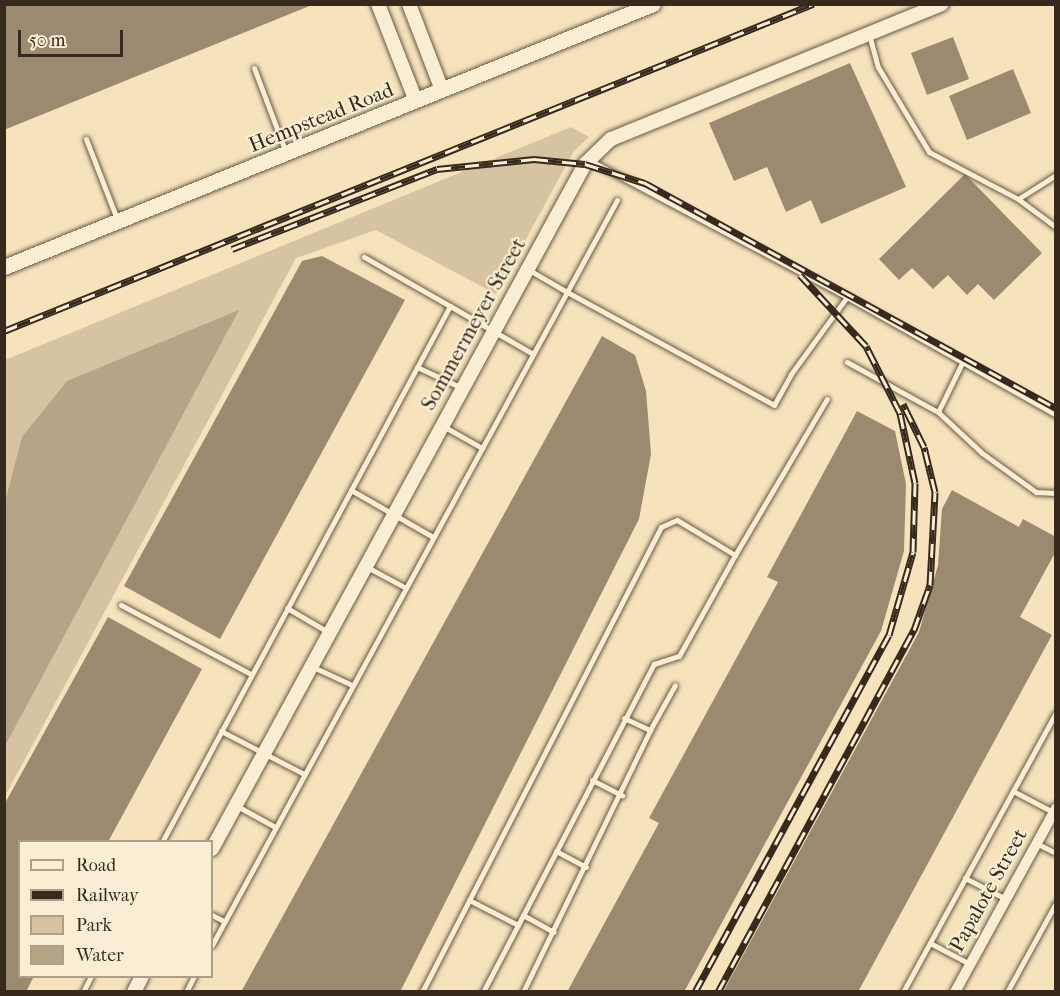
<!DOCTYPE html>
<html>
<head>
<meta charset="utf-8">
<style>
	body { margin:0 }
	#map { position:relative; width:1060px; height:996px; overflow:hidden; background:#f6e3bc; font-family:"IM FELL French Canon",serif }
	div>[style] { position:absolute }
	.green>* { inset:0; background:#d6c3a1 }
	.water>* { inset:0; background:#b5a486 }
	.building>* { inset:0; background:#9b8a70 }
	.roads { filter:drop-shadow(0 0 2px #685845) drop-shadow(0 0 2px #685845) }
	.service>* { height:5px; margin:-2.5px; padding:0 2.5px; transform-origin:2.5px; border-radius:2.5px; background:#f9edd3 }
	.minor>* { height:10px; margin:-5px; padding:0 5px; transform-origin:5px; border-radius:5px; background:#f9edd3 }
	.tertiary>* { height:14px; margin:-7px; padding:0 7px; transform-origin:7px; border-radius:7px; background:#f9edd3 }
	.secondary>* { height:15px; margin:-7.5px; padding:0 7.5px; transform-origin:7.5px; border-radius:7.5px; background:#f9edd3 }
	.rail>* { height:7px; margin-top:-3.5px; transform-origin:0; background:repeating-linear-gradient(90deg,#f9edd3 0 14px,#38291d 0 28px); box-sizing:border-box; border-block:2px solid #38291d }
	span { translate:-50% -50%; white-space:nowrap; text-align:center; line-height:1.15; -webkit-text-stroke:4.5px #f9edd3; paint-order:stroke }
	.street-label { font-size:21px; color:#38291d }
	.frame { position:absolute; inset:0; border:6px solid #38291d; pointer-events:none }
	.legend { position:absolute; left:18px; top:840px; width:195px; height:138px; box-sizing:border-box; background:#f9edd3; border:2px solid #ac9f8a; margin:0; padding:8px 10px; list-style:none; font-size:18px; color:#38291d }
	.legend li { display:flex; align-items:center; gap:12px; height:30px }
	.legend b { width:30px; border:2px solid #ac9f8a }
	.scale { position:absolute; left:18px; top:30px; width:105px; height:27px; box-sizing:border-box; border:3px solid #38291d; border-top:0; padding-left:8px; font-size:18px; line-height:21px; white-space:nowrap; color:#38291d; -webkit-text-stroke:4px #f9edd3; paint-order:stroke }
</style>
</head>
<body>
<div id="map">
	<div class="green">
		<div style="clip-path:polygon(571px 127px,589px 137px,574px 151px,496px 294px,376px 230px,296px 258px,5px 796px,5px 360px)"></div>
	</div>
	<div class="water">
		<div style="clip-path:polygon(239px 310px,5px 746px,5px 502px,22px 437px,67px 381px)"></div>
	</div>
	<div class="building">
		<div style="clip-path:polygon(4px 4px,312px 4px,312px 5px,4px 130px)"></div>
		<div style="clip-path:polygon(953px 37px,969px 79px,927px 95px,911px 53px)"></div>
		<div style="clip-path:polygon(850px 63px,906px 187px,821px 224px,811px 200px,786px 212px,767px 167px,734px 181px,709px 123px)"></div>
		<div style="clip-path:polygon(1013px 69px,1031px 113px,967px 140px,949px 96px)"></div>
		<div style="clip-path:polygon(965px 174px,1042px 253px,994px 300px,978px 284px,967px 295px,948px 275px,933px 289px,912px 268px,899px 280px,879px 259px)"></div>
		<div style="clip-path:polygon(322px 256px,405px 300px,220px 639px,124px 586px,302px 261px)"></div>
		<div style="clip-path:polygon(602px 336px,635px 355px,646px 391px,651px 454px,639px 519px,400px 992px,241px 992px)"></div>
		<div style="clip-path:polygon(857px 411px,895px 431px,906px 484px,904px 551px,881px 631px,684px 992px,567px 992px,659px 823px,649px 818px,778px 582px,767px 577px)"></div>
		<div style="clip-path:polygon(952px 490px,1019px 527px,1023px 519px,1056px 537px,1056px 551px,1020px 617px,1052px 635px,858px 992px,723px 992px,919px 632px,938px 565px,942px 509px)"></div>
		<div style="clip-path:polygon(108px 617px,202px 669px,108px 842px,20px 842px,20px 976px,34px 976px,26px 992px,4px 992px,4px 805px)"></div>
	</div>
	<div class="roads">
		<div class="service">
			<div style="left:869px;top:34px;width:34px;rotate:75deg"></div>
			<div style="left:878px;top:67px;width:99px;rotate:59deg"></div>
			<div style="left:929px;top:152px;width:101px;rotate:27.8deg"></div>
			<div style="left:1018px;top:199px;width:47px;rotate:36.4deg"></div>
			<div style="left:254px;top:68px;width:88px;rotate:69.3deg"></div>
			<div style="left:86px;top:139px;width:86px;rotate:68.8deg"></div>
			<div style="left:591px;top:161px;width:290px;rotate:28deg"></div>
			<div style="left:847px;top:297px;width:240px;rotate:29.4deg"></div>
			<div style="left:1018px;top:199px;width:45px;rotate:-32.3deg"></div>
			<div style="left:617px;top:200px;width:105px;rotate:118.5deg"></div>
			<div style="left:567px;top:292px;width:236px;rotate:28.6deg"></div>
			<div style="left:774px;top:405px;width:35px;rotate:-61deg"></div>
			<div style="left:791px;top:374px;width:95px;rotate:-54deg"></div>
			<div style="left:450px;top:306px;width:96px;rotate:30deg"></div>
			<div style="left:847px;top:362px;width:104px;rotate:28.8deg"></div>
			<div style="left:938px;top:412px;width:55px;rotate:-63.9deg"></div>
			<div style="left:417px;top:367px;width:50px;rotate:25deg"></div>
			<div style="left:938px;top:412px;width:60px;rotate:43deg"></div>
			<div style="left:982px;top:453px;width:67px;rotate:35.8deg"></div>
			<div style="left:1036px;top:492px;width:20px;rotate:3deg"></div>
			<div style="left:443px;top:426px;width:45px;rotate:29.4deg"></div>
			<div style="left:351px;top:490px;width:95px;rotate:29.8deg"></div>
			<div style="left:367px;top:567px;width:44px;rotate:28.3deg"></div>
			<div style="left:121px;top:605px;width:147px;rotate:28deg"></div>
			<div style="left:287px;top:608px;width:48px;rotate:30.3deg"></div>
			<div style="left:313px;top:667px;width:43px;rotate:24.8deg"></div>
			<div style="left:624px;top:718px;width:29px;rotate:25deg"></div>
			<div style="left:650px;top:730px;width:51px;rotate:-60.9deg"></div>
			<div style="left:221px;top:731px;width:93px;rotate:27.4deg"></div>
			<div style="left:592px;top:780px;width:34px;rotate:27deg"></div>
			<div style="left:1013px;top:791px;width:45px;rotate:27.7deg"></div>
			<div style="left:237px;top:806px;width:43px;rotate:28.9deg"></div>
			<div style="left:162px;top:842px;width:608px;rotate:-61.75deg"></div>
			<div style="left:450px;top:306px;width:99px;rotate:-150.3deg"></div>
			<div style="left:1036px;top:843px;width:22px;rotate:27deg"></div>
			<div style="left:556px;top:851px;width:34px;rotate:28deg"></div>
			<div style="left:965px;top:878px;width:46px;rotate:27.1deg"></div>
			<div style="left:469px;top:900px;width:55px;rotate:27deg"></div>
			<div style="left:518px;top:925px;width:76px;rotate:117.6deg"></div>
			<div style="left:212px;top:915px;width:13px;rotate:27deg"></div>
			<div style="left:523px;top:915px;width:35px;rotate:29deg"></div>
			<div style="left:518px;top:925px;width:294px;rotate:-62.5deg"></div>
			<div style="left:654px;top:664px;width:26px;rotate:-18deg"></div>
			<div style="left:679px;top:656px;width:115px;rotate:-61deg"></div>
			<div style="left:930px;top:943px;width:45px;rotate:27.7deg"></div>
			<div style="left:212px;top:945px;width:743px;rotate:-61.47deg"></div>
			<div style="left:567px;top:292px;width:44px;rotate:-149.9deg"></div>
			<div style="left:83px;top:992px;width:18px;rotate:-63deg"></div>
			<div style="left:186px;top:992px;width:18px;rotate:-63deg"></div>
			<div style="left:422px;top:992px;width:523px;rotate:-62.8deg"></div>
			<div style="left:661px;top:527px;width:17px;rotate:-24deg"></div>
			<div style="left:677px;top:520px;width:68px;rotate:31.1deg"></div>
			<div style="left:735px;top:555px;width:181px;rotate:-59.5deg"></div>
			<div style="left:523px;top:992px;width:291px;rotate:-64.1deg"></div>
			<div style="left:903px;top:992px;width:318px;rotate:-61.3deg"></div>
			<div style="left:1007px;top:992px;width:102px;rotate:-61.2deg"></div>
		</div>
		<div class="minor">
			<div style="left:955px;top:992px;width:210px;rotate:-61.2deg"></div>
		</div>
		<div class="tertiary">
			<div style="left:378px;top:4px;width:104px;rotate:68.6deg"></div>
			<div style="left:409px;top:4px;width:92px;rotate:69deg"></div>
			<div style="left:212px;top:849px;width:780px;rotate:-61.43deg"></div>
			<div style="left:585px;top:164px;width:36px;rotate:-44deg"></div>
			<div style="left:611px;top:139px;width:357px;rotate:-22.2deg"></div>
			<div style="left:134px;top:992px;width:18px;rotate:-63deg"></div>
		</div>
		<div class="secondary">
			<div style="left:4px;top:267px;width:700px;rotate:-22.06deg"></div>
		</div>
	</div>
	<div class="rail">
		<div style="left:232px;top:249px;width:220px;rotate:-21.3deg"></div>
		<div style="left:437px;top:169px;width:98px;rotate:-5.9deg"></div>
		<div style="left:534px;top:159px;width:51px;rotate:5.6deg"></div>
		<div style="left:585px;top:164px;width:63px;rotate:17.6deg"></div>
		<div style="left:645px;top:183px;width:469px;rotate:28.7deg"></div>
		<div style="left:4px;top:331px;width:873px;rotate:-22.01deg"></div>
		<div style="left:695px;top:992px;width:406px;rotate:-61.5deg"></div>
		<div style="left:889px;top:635px;width:86px;rotate:-73.9deg"></div>
		<div style="left:913px;top:552px;width:69px;rotate:-88.3deg"></div>
		<div style="left:915px;top:483px;width:72px;rotate:-102.1deg"></div>
		<div style="left:900px;top:413px;width:75px;rotate:-116.9deg"></div>
		<div style="left:866px;top:346px;width:97px;rotate:-132.9deg"></div>
		<div style="left:718px;top:992px;width:412px;rotate:-61.6deg"></div>
		<div style="left:914px;top:630px;width:48px;rotate:-70.4deg"></div>
		<div style="left:930px;top:585px;width:93px;rotate:-86.9deg"></div>
		<div style="left:935px;top:492px;width:46px;rotate:-103.7deg"></div>
		<div style="left:924px;top:447px;width:48px;rotate:-116deg"></div>
	</div>
	<div class="street-label">
		<span style="left:321px;top:117px;rotate:-22deg">Hempstead Road</span>
		<span style="left:473px;top:324px;rotate:-61deg">Sommermeyer Street</span>
		<span style="left:988px;top:890px;rotate:-61deg">Papalote Street</span>
	</div>
	<div class="frame"></div>
	<ul class="legend">
	<li><b style="height:8px;background:#f9edd3"></b>Road</li>
	<li><b style="height:8px;background:#38291d"></b>Railway</li>
	<li><b style="height:16px;background:#d6c3a1"></b>Park</li>
	<li><b style="height:16px;background:#b5a486"></b>Water</li>
	</ul>
	<div class="scale">50 m</div>
</div>
</body>
</html>
